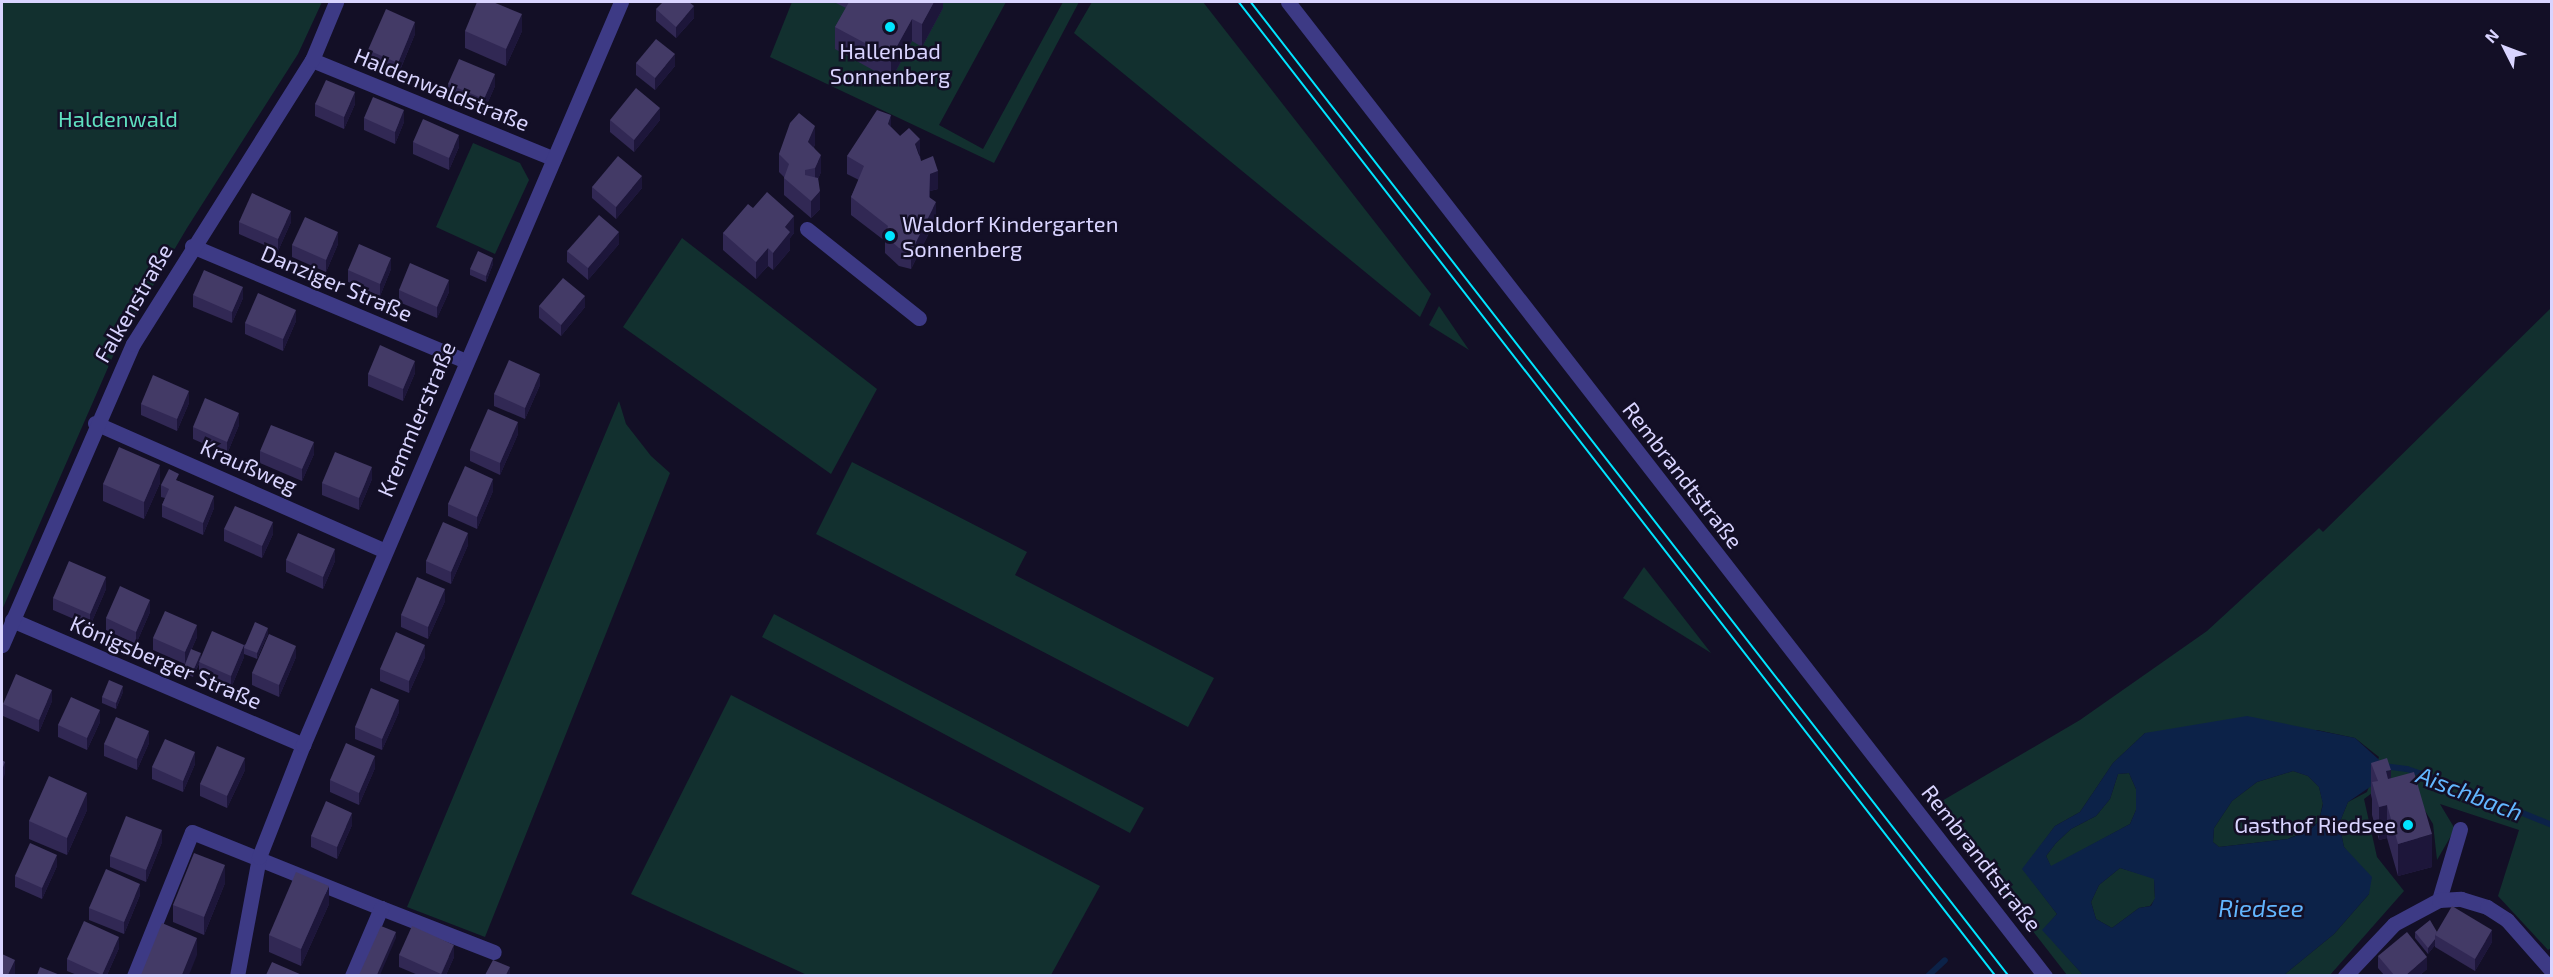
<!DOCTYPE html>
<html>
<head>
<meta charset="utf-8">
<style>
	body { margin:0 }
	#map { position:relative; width:2553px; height:977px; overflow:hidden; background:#130f26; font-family:"Exo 2",sans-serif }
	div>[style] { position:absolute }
	.green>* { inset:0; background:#12302f }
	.water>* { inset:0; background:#0c2248 }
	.stream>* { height:6px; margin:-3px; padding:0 3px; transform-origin:3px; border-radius:3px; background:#0c2248 }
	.minor>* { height:15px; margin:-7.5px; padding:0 7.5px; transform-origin:7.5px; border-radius:7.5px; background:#3d3a85 }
	.tram>* { height:1.5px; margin:-0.75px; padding:0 0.75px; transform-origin:0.75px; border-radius:0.75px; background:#00e5ff }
	.wall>* { inset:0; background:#312854 }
	.shaded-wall>* { inset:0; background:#1d163a }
	.building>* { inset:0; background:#433a66 }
	.dots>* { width:16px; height:16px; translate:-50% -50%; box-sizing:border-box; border:3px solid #130f26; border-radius:50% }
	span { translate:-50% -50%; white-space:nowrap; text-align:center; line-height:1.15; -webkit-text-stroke:5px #130f26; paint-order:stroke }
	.poi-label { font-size:22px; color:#d9d4ff }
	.left { translate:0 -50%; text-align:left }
	.right { translate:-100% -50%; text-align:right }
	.street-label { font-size:22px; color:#d9d4ff }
	.park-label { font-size:22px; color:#5fe0c0 }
	.water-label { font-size:24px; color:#62b6ff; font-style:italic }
	.frame { position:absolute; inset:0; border:3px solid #d9d4ff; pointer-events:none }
	.north { position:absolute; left:2475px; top:18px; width:60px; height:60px; -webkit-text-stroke:4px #130f26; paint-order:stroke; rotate:312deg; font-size:16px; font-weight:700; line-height:24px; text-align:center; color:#d9d4ff }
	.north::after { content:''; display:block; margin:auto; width:21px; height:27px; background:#d9d4ff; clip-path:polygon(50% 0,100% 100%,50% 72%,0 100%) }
</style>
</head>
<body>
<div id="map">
	<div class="green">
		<div style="clip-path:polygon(2px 2px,322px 2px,298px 54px,187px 228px,117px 347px,2px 610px)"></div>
		<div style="clip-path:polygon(792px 2px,1006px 2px,939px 125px,983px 149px,1063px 2px,1079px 2px,994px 163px,770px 57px)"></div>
		<div style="clip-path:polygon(1092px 2px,1203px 2px,1431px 294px,1420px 317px,1074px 33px)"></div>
		<div style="clip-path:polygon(473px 143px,520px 163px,529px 180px,495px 254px,436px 227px)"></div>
		<div style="clip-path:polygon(682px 238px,877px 389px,831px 474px,623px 327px)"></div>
		<div style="clip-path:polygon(1439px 306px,1469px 350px,1429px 325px)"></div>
		<div style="clip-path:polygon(2551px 308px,2551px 948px,2548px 950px,2498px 896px,2519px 830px,2440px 804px,2455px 829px,2437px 860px,2433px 824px,2415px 794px,2388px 781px,2364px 799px,2377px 857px,2404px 891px,2330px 975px,2284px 975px,2334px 934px,2369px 894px,2355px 861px,2344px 847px,2339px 824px,2348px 802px,2367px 792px,2379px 757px,2355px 738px,2317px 730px,2145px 733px,2113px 763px,2080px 812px,2055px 826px,2023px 869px,2057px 914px,2043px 930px,2083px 975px,2067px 975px,1935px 805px,2080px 720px,2207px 631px,2319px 528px,2323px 532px)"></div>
		<div style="clip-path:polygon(619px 401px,626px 424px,651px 456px,670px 473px,485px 937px,407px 907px)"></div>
		<div style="clip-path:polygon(852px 462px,1027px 552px,1015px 575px,1214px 678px,1188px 727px,816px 534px)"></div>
		<div style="clip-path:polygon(1644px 567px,1711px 653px,1623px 598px)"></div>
		<div style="clip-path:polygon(774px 614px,1144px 808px,1130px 833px,762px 637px)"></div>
		<div style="clip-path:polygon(731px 695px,1100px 886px,1051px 975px,807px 975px,631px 894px)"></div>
		<div style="clip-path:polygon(2293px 771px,2308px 776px,2319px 787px,2323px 803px,2319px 821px,2310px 829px,2288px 839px,2219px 847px,2213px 842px,2214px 828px,2232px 801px,2257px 782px)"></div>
		<div style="clip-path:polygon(2129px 773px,2136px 789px,2136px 810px,2130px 824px,2051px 867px,2046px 856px,2056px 843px,2071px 829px,2096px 816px,2110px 799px,2118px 774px)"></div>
		<div style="clip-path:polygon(2120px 868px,2154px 878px,2155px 899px,2150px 906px,2139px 908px,2112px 928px,2096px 919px,2091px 902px,2099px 885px)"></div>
	</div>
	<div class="water">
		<div style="clip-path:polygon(evenodd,2247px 716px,2355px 738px,2387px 767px,2389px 774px,2348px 802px,2339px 824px,2344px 847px,2372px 877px,2369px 894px,2334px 934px,2284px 975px,2083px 975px,2042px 930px,2057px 914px,2022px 869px,2055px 826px,2080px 812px,2113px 763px,2145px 733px,2247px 716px,2293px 771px,2308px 776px,2319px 787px,2323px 804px,2319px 821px,2310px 830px,2288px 839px,2219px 847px,2213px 842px,2214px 828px,2232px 801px,2257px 782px,2293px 771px,2247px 716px,2129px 773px,2136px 789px,2136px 810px,2130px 824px,2051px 866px,2046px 856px,2056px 843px,2071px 829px,2096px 816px,2110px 799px,2118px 774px,2129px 773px,2247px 716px,2120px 868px,2154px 879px,2155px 898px,2151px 906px,2139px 908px,2112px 928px,2096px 919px,2091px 902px,2099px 885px,2120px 868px)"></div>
	</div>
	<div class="stream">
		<div style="left:2383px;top:766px;width:24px;rotate:7deg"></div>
		<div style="left:2407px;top:769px;width:47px;rotate:18.4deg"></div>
		<div style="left:2452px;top:784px;width:108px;rotate:22.3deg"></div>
		<div style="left:1928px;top:976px;width:23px;rotate:-43deg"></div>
	</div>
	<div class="minor">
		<div style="left:1288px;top:2px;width:1234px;rotate:52.15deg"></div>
		<div style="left:312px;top:60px;width:261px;rotate:22.2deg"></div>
		<div style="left:807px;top:229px;width:143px;rotate:38.5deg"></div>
		<div style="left:192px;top:246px;width:296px;rotate:22.8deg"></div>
		<div style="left:95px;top:423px;width:317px;rotate:23.8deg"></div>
		<div style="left:12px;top:620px;width:317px;rotate:23.2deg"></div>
		<div style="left:2px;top:645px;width:328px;rotate:-66.5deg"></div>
		<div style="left:133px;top:344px;width:336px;rotate:-57.8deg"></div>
		<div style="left:312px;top:60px;width:63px;rotate:-67.5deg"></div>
		<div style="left:2439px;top:900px;width:74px;rotate:-73.5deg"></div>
		<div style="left:381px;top:908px;width:121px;rotate:21.3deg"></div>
		<div style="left:134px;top:976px;width:155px;rotate:-68.1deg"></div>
		<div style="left:192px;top:832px;width:204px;rotate:21.9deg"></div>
		<div style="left:381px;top:908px;width:74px;rotate:113.1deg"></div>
		<div style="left:237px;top:976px;width:121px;rotate:-79.5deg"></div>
		<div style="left:259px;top:857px;width:120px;rotate:-68.6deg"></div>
		<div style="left:303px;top:745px;width:808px;rotate:-66.83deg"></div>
		<div style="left:2345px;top:976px;width:71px;rotate:-46.7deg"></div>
		<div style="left:2394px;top:924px;width:51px;rotate:-28.1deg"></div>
		<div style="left:2439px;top:900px;width:22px;rotate:-3deg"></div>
		<div style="left:2461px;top:899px;width:27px;rotate:17deg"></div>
		<div style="left:2487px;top:907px;width:24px;rotate:33deg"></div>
		<div style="left:2507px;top:920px;width:68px;rotate:48.6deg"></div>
	</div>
	<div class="tram">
		<div style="left:1239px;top:2px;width:1234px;rotate:52.15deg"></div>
		<div style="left:1251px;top:2px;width:1234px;rotate:52.11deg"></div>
	</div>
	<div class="wall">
		<div style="clip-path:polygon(834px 2px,943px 2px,943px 8px,922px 47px,912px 41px,891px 80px,835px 49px,835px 27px,846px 8px)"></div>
		<div style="clip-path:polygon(656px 9px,694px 18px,676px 38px,656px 21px)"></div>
		<div style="clip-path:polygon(465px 31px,522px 31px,506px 66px,465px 48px)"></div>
		<div style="clip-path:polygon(415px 34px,398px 75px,368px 62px,368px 50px)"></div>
		<div style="clip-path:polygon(636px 63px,675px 66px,655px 90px,636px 75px)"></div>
		<div style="clip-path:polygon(448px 84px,495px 86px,484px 111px,448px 95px)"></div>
		<div style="clip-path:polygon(315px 104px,355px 104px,344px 129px,315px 116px)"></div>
		<div style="clip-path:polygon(364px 118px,404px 122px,395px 144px,364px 130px)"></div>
		<div style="clip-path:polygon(610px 120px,660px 120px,634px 152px,610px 132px)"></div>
		<div style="clip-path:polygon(891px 127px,920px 156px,921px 161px,938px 189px,930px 191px,930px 198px,936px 219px,911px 269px,899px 266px,885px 253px,885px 241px,851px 215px,851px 197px,859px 180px,847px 174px,847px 156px)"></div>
		<div style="clip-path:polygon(413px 142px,459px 147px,449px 170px,413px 154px)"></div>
		<div style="clip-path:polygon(815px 144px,814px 147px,821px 172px,818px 179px,820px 209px,811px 218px,784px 195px,784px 177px,779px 172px,779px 154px)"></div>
		<div style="clip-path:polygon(592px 187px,642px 188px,616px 219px,592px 198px)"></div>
		<div style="clip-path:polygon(753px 208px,794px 233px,790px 238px,790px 250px,773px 270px,768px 266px,756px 279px,723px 250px,723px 233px)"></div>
		<div style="clip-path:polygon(239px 222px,291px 222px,278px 251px,239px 234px)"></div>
		<div style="clip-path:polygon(338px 244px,326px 272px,292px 257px,292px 245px)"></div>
		<div style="clip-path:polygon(619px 244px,588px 280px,567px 262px,567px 251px)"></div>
		<div style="clip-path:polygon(493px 264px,486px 282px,470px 275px,470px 269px)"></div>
		<div style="clip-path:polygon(391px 269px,380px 296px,348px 282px,348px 270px)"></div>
		<div style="clip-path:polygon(399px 290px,449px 292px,437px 318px,399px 302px)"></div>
		<div style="clip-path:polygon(193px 295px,243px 298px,232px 323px,193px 307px)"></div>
		<div style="clip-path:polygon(539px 306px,585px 307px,561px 336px,539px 318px)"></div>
		<div style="clip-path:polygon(296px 321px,283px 351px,245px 334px,245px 323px)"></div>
		<div style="clip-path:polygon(415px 373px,403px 401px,368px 386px,368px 374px)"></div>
		<div style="clip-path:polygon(540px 385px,525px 419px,494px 406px,494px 394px)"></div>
		<div style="clip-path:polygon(189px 403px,177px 431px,141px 415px,141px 404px)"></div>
		<div style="clip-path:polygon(239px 425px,227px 454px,193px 439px,193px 427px)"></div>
		<div style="clip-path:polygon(518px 434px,500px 475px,470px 461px,470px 450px)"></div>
		<div style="clip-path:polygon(260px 451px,314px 454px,302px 481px,260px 463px)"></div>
		<div style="clip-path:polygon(372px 479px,359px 510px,322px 495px,322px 483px)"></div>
		<div style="clip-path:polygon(179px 481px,214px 508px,203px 535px,162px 517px,162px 505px,165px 498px,161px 497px,161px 485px)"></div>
		<div style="clip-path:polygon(160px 483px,144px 519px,103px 501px,103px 484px)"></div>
		<div style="clip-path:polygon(493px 491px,477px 529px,448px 516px,448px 504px)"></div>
		<div style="clip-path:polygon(224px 529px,273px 534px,262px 558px,224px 541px)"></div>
		<div style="clip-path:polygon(468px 545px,451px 584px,426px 573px,426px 561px)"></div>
		<div style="clip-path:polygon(286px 560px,335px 561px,323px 589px,286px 572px)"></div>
		<div style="clip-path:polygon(106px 589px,90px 626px,53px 610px,53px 598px)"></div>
		<div style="clip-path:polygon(445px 601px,428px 639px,401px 627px,401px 615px)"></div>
		<div style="clip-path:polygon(150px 612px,136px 644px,106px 630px,106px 618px)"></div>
		<div style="clip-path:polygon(268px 634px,257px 659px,244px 654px,244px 657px,231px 688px,199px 674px,199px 664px,193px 677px,184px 673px,184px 667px,201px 657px,244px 645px)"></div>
		<div style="clip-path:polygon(197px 637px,185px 664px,153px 650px,153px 638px)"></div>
		<div style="clip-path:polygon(296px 657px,279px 697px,252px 685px,252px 673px)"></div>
		<div style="clip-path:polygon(425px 657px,409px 693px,380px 681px,380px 669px)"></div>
		<div style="clip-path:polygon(123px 692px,116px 709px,102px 703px,102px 697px)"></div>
		<div style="clip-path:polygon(52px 701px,39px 732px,3px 716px,3px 704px)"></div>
		<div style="clip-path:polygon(399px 712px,382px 750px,355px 739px,355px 727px)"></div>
		<div style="clip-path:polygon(100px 722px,87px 750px,58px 737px,58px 725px)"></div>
		<div style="clip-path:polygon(149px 743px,137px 770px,104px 756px,104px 744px)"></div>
		<div style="clip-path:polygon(2371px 763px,2391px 778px,2432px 867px,2398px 876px,2387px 838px,2379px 840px,2372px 815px,2372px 799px,2371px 795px)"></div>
		<div style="clip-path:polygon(195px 764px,183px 792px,152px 779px,152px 767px)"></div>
		<div style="clip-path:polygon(375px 768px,359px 805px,330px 792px,330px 780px)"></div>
		<div style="clip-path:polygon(245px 770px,227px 808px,200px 796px,200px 784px)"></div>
		<div style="clip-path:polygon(87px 810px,67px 855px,29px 839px,29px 821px)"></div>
		<div style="clip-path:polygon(352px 825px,337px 859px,311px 847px,311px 836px)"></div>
		<div style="clip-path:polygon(162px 842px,146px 882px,110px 867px,110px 856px)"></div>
		<div style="clip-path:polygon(57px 866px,42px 899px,15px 887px,15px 876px)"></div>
		<div style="clip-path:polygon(225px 883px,204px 935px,173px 922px,173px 905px)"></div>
		<div style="clip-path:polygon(140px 895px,124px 934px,89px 920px,89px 908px)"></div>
		<div style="clip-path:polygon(329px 904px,301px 966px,269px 952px,269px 935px)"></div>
		<div style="clip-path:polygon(2415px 932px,2437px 932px,2492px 942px,2475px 971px,2435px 947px,2435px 945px,2428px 954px,2415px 938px)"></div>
		<div style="clip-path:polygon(119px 948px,107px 975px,77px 975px,67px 971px,67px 959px)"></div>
		<div style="clip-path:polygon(399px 955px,454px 957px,446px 975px,418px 975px,399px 967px)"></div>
		<div style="clip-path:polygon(2378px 956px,2427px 969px,2420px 975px,2384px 975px,2378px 968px)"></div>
	</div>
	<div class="shaded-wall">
		<div style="clip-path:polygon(934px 2px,943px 2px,943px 8px,922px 47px,922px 24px)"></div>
		<div style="clip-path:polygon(694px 6px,694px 18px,676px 38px,676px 27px)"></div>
		<div style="clip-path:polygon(522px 14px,522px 31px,506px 66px,506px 49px)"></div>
		<div style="clip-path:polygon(912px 19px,912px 41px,891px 80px,891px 57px)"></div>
		<div style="clip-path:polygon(415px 22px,415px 34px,398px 75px,398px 63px)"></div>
		<div style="clip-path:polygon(675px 54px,675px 66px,655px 90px,655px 78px)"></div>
		<div style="clip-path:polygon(495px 74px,495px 86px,484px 111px,484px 99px)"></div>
		<div style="clip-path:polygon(355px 92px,355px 104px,344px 129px,344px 117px)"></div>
		<div style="clip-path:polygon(660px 108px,660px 120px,634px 152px,634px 140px)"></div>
		<div style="clip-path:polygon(404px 110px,404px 122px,395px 144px,395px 132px)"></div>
		<div style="clip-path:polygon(891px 115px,891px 133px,888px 124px)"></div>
		<div style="clip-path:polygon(815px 126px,815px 144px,808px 159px,808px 142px)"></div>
		<div style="clip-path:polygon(459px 135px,459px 147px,449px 170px,449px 158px)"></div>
		<div style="clip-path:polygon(920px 139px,920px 156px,915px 144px)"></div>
		<div style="clip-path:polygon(821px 155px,821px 172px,815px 186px,815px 168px)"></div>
		<div style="clip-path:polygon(938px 171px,938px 189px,930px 191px,929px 215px,930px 174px)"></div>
		<div style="clip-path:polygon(642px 176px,642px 188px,616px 219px,616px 207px)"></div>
		<div style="clip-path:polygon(820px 191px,820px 209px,811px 218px,811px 201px)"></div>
		<div style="clip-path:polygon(936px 202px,936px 219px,911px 269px,911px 252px)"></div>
		<div style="clip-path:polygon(291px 211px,291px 222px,278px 251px,278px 239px)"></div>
		<div style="clip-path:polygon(794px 216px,794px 233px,790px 238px,790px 250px,773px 270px,773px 253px,785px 227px)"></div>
		<div style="clip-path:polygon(338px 232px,338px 244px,326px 272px,326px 260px)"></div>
		<div style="clip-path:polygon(619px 232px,619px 244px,588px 280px,588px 268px)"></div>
		<div style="clip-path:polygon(768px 248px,768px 266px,756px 279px,756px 262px)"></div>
		<div style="clip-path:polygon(391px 258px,391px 269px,380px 296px,380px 284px)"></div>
		<div style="clip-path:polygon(493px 258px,493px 264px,486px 282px,486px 276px)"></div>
		<div style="clip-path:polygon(449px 280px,449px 292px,437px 318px,437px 307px)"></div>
		<div style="clip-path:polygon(243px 287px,243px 298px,232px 323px,232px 312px)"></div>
		<div style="clip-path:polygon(585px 296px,585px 307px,561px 336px,561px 325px)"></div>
		<div style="clip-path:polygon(296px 310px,296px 321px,283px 351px,283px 339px)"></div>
		<div style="clip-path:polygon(415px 361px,415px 373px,403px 401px,403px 389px)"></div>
		<div style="clip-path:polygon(540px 374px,540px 385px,525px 419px,525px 408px)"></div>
		<div style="clip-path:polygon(189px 391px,189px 403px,177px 431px,177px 419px)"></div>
		<div style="clip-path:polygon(239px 413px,239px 425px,227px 454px,227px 442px)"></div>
		<div style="clip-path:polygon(518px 422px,518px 434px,500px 475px,500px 463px)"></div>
		<div style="clip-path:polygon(314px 442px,314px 454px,302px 481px,302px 469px)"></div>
		<div style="clip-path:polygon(160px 465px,160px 483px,144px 519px,144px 502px)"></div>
		<div style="clip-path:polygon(372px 467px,372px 479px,359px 510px,359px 498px)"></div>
		<div style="clip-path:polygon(493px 479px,493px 491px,477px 529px,477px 517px)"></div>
		<div style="clip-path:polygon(214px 496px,214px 508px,203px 535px,203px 523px)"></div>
		<div style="clip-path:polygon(273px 522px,273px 534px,262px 558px,262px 546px)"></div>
		<div style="clip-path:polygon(468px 533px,468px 545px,451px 584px,451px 572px)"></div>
		<div style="clip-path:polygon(335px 549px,335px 561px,323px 589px,323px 577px)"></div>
		<div style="clip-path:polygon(106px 577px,106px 589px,90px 626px,90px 614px)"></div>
		<div style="clip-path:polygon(445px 589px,445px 601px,428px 639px,428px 627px)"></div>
		<div style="clip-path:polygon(150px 600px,150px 612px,136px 644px,136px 632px)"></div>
		<div style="clip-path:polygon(197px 625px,197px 637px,185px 664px,185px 652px)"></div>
		<div style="clip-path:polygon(268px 628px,268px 634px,257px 659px,257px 653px)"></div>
		<div style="clip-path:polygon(244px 645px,244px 657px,231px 688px,231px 676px)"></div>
		<div style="clip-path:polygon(425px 645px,425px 657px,409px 693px,409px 681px)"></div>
		<div style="clip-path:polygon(296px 646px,296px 657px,279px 697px,279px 685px)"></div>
		<div style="clip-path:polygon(201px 653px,201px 659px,193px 677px,193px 671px)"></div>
		<div style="clip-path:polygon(123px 686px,123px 692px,116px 709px,116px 703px)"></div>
		<div style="clip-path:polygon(52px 690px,52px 701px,39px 732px,39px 720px)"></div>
		<div style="clip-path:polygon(399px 700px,399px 712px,382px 750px,382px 739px)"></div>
		<div style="clip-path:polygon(100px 710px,100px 722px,87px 750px,87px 738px)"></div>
		<div style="clip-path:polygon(149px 731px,149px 743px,137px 770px,137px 759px)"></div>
		<div style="clip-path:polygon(195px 752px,195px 764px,183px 792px,183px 781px)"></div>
		<div style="clip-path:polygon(375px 756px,375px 768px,359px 805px,359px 793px)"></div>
		<div style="clip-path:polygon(245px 758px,245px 770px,227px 808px,227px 796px)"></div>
		<div style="clip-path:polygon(5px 762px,5px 774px,2px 782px,2px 770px)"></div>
		<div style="clip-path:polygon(2391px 770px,2391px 802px,2386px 771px)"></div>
		<div style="clip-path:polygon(87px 793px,87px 810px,67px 855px,67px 838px)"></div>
		<div style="clip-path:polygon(2387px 805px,2387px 838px,2379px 840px,2379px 807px)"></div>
		<div style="clip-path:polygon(352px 813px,352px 825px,337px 859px,337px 847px)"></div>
		<div style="clip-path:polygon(162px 830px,162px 842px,146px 882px,146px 870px)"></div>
		<div style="clip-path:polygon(2432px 834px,2432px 867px,2398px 876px,2398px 844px)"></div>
		<div style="clip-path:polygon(57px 855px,57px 866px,42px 899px,42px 888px)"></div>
		<div style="clip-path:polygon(225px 865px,225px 883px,204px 935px,204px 917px)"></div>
		<div style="clip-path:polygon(140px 884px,140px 895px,124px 934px,124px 922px)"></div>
		<div style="clip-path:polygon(329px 886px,329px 904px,301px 966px,301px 949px)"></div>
		<div style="clip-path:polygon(2492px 930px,2492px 942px,2475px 971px,2475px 959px)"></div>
		<div style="clip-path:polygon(396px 932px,396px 938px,380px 975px,377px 975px)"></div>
		<div style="clip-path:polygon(119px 937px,119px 948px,107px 975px,102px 975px)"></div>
		<div style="clip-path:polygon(197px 938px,197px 955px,189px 975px,182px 975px)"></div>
		<div style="clip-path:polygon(2435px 939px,2435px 945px,2428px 954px,2428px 948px)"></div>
		<div style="clip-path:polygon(454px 945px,454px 957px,446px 975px,441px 975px)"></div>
		<div style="clip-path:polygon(2427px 957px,2427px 969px,2420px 975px,2406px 975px)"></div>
		<div style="clip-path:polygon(15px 960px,15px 975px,8px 975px)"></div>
		<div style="clip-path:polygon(510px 967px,510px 975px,506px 975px)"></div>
	</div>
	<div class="building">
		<div style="clip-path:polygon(477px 2px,493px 2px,522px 14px,506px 49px,465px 31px)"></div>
		<div style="clip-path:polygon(663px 2px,689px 2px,694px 6px,676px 27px,656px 9px)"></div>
		<div style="clip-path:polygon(849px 2px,934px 2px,922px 24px,912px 19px,891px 57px,835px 27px)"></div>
		<div style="clip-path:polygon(386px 9px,415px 22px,398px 63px,368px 50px)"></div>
		<div style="clip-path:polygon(656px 39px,675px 54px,655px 78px,636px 63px)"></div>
		<div style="clip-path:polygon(459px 59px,495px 74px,484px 99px,448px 84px)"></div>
		<div style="clip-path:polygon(326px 80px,355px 92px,344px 117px,315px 104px)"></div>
		<div style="clip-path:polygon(636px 88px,660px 108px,634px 140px,610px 120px)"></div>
		<div style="clip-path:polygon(373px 97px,404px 110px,395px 132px,364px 118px)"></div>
		<div style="clip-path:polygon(877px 110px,891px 115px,888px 124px,900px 136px,909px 128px,920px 139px,915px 144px,921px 161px,933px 156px,938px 171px,930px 174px,929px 197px,936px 202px,911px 252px,899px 248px,885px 236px,888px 226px,851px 197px,864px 166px,847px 156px)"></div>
		<div style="clip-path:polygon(799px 113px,815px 126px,808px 142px,821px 155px,815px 168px,805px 170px,805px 175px,818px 178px,820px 191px,811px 201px,784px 178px,789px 164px,779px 154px,790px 123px)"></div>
		<div style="clip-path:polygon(423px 119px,459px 135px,449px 158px,413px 142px)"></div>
		<div style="clip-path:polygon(618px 156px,642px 176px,616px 207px,592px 187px)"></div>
		<div style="clip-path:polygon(767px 192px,794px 216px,785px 227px,790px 232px,773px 253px,768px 248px,756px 262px,723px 233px,748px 204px,753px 208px)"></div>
		<div style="clip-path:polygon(252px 193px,291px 211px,278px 239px,239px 222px)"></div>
		<div style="clip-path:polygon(599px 215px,619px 232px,588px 268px,567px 251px)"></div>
		<div style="clip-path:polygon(305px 217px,338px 232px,326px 260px,292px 245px)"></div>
		<div style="clip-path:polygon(359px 244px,391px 258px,380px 284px,348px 270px)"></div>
		<div style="clip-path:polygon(478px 251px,493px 258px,486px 276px,470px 269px)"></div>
		<div style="clip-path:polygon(410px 263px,449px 280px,437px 307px,399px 290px)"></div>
		<div style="clip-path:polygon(204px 270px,243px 287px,232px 312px,193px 295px)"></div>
		<div style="clip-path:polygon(563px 278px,585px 296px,561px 325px,539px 306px)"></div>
		<div style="clip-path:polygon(258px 293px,296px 310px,283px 339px,245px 323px)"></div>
		<div style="clip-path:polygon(380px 345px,415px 361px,403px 389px,368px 374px)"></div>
		<div style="clip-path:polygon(509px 360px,540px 374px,525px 408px,494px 394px)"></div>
		<div style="clip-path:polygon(153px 375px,189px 391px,177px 419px,141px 404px)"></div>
		<div style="clip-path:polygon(205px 398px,239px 413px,227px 442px,193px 427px)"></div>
		<div style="clip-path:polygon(488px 409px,518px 422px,500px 463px,470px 450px)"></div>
		<div style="clip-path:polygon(271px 425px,314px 442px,302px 469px,260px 451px)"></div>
		<div style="clip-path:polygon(119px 447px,160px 465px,144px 502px,103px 484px)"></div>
		<div style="clip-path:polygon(335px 452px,372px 467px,359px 498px,322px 483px)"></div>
		<div style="clip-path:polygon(465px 466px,493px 479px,477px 517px,448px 504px)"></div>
		<div style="clip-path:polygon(169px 469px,179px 474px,176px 480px,214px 496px,203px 523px,162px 505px,169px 489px,161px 485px)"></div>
		<div style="clip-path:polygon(235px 506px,273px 522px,262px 546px,224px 529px)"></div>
		<div style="clip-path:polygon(443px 522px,468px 533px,451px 572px,426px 561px)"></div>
		<div style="clip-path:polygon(298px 533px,335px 549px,323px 577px,286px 560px)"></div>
		<div style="clip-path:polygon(69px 561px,106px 577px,90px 614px,53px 598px)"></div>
		<div style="clip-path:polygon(417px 577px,445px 589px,428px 627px,401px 615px)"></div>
		<div style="clip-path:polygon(120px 586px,150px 600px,136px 632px,106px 618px)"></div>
		<div style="clip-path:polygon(165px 611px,197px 625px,185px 652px,153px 638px)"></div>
		<div style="clip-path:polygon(255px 622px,268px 628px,257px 653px,244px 648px)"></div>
		<div style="clip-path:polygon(212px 631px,244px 645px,231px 676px,199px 662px)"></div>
		<div style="clip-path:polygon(396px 632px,425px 645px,409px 681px,380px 669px)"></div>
		<div style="clip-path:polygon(269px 634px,296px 646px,279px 685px,252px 673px)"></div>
		<div style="clip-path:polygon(191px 649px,201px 653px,193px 671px,184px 667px)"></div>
		<div style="clip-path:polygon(16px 674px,52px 690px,39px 720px,3px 704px)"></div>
		<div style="clip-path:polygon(109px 680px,123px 686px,116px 703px,102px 697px)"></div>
		<div style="clip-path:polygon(371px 688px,399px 700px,382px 739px,355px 727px)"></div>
		<div style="clip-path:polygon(71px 697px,100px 710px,87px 738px,58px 725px)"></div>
		<div style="clip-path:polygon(116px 717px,149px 731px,137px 759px,104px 744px)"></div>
		<div style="clip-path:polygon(165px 739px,195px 752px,183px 781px,152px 767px)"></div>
		<div style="clip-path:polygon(346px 743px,375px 756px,359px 793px,330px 780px)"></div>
		<div style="clip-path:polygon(217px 746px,245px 758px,227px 796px,200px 784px)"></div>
		<div style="clip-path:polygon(2387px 758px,2391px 770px,2386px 771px,2388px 779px,2414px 772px,2432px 834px,2398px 844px,2387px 805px,2379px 807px,2372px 782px,2378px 781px,2371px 763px)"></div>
		<div style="clip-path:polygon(2px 760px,5px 762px,2px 770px)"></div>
		<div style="clip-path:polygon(49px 776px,87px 793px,67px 838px,29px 821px)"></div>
		<div style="clip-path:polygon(326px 801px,352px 813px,337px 847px,311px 836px)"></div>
		<div style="clip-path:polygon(126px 816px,162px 830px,146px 870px,110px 856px)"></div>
		<div style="clip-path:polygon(30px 843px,57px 855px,42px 888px,15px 876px)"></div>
		<div style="clip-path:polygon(194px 853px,225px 865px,204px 917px,173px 905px)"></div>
		<div style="clip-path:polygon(106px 869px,140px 884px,124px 922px,89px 908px)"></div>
		<div style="clip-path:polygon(296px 872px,329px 886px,301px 949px,269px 935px)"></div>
		<div style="clip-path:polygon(2452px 906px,2492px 930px,2475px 959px,2435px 935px)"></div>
		<div style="clip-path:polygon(2430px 920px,2437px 932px,2435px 935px,2435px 939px,2428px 948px,2415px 932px)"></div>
		<div style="clip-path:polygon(84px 921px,119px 937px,102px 975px,67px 959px)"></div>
		<div style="clip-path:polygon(162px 923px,197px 938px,182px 975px,141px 975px)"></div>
		<div style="clip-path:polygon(381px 926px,396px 932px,377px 975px,359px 975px)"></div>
		<div style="clip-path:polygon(412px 926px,454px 945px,441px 974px,399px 955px)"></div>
		<div style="clip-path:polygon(2407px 932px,2427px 957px,2406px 975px,2394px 975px,2378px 956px)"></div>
		<div style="clip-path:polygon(2px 954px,15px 960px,8px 975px,2px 975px)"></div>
		<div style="clip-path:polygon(493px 960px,510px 967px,506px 975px,485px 975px)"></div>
		<div style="clip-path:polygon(272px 962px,302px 975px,266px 975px)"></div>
		<div style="clip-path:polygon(40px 967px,60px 975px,37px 975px)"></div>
	</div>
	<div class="dots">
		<div style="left:890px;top:27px;background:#00e5ff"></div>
		<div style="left:890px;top:236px;background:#00e5ff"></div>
		<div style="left:2408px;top:825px;background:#00e5ff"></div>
	</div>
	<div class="poi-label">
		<span style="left:890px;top:63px">Hallenbad<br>Sonnenberg</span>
		<span class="left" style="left:902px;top:236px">Waldorf Kindergarten<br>Sonnenberg</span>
		<span class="right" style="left:2396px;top:825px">Gasthof Riedsee</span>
	</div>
	<div class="street-label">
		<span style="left:442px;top:89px;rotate:22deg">Haldenwaldstraße</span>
		<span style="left:337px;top:283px;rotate:23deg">Danziger Straße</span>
		<span style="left:133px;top:303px;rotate:-60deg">Falkenstraße</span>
		<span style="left:416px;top:419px;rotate:-67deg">Kremmlerstraße</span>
		<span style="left:249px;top:466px;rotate:24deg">Kraußweg</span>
		<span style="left:1683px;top:475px;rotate:52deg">Rembrandtstraße</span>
		<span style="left:166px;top:662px;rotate:23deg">Königsberger Straße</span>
		<span style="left:1982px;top:858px;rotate:52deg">Rembrandtstraße</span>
	</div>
	<div class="park-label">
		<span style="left:118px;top:119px">Haldenwald</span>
	</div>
	<div class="water-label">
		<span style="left:2470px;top:793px;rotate:21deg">Aischbach</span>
		<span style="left:2261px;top:908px">Riedsee</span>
	</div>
	<div class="frame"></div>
	<div class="north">N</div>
</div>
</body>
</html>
